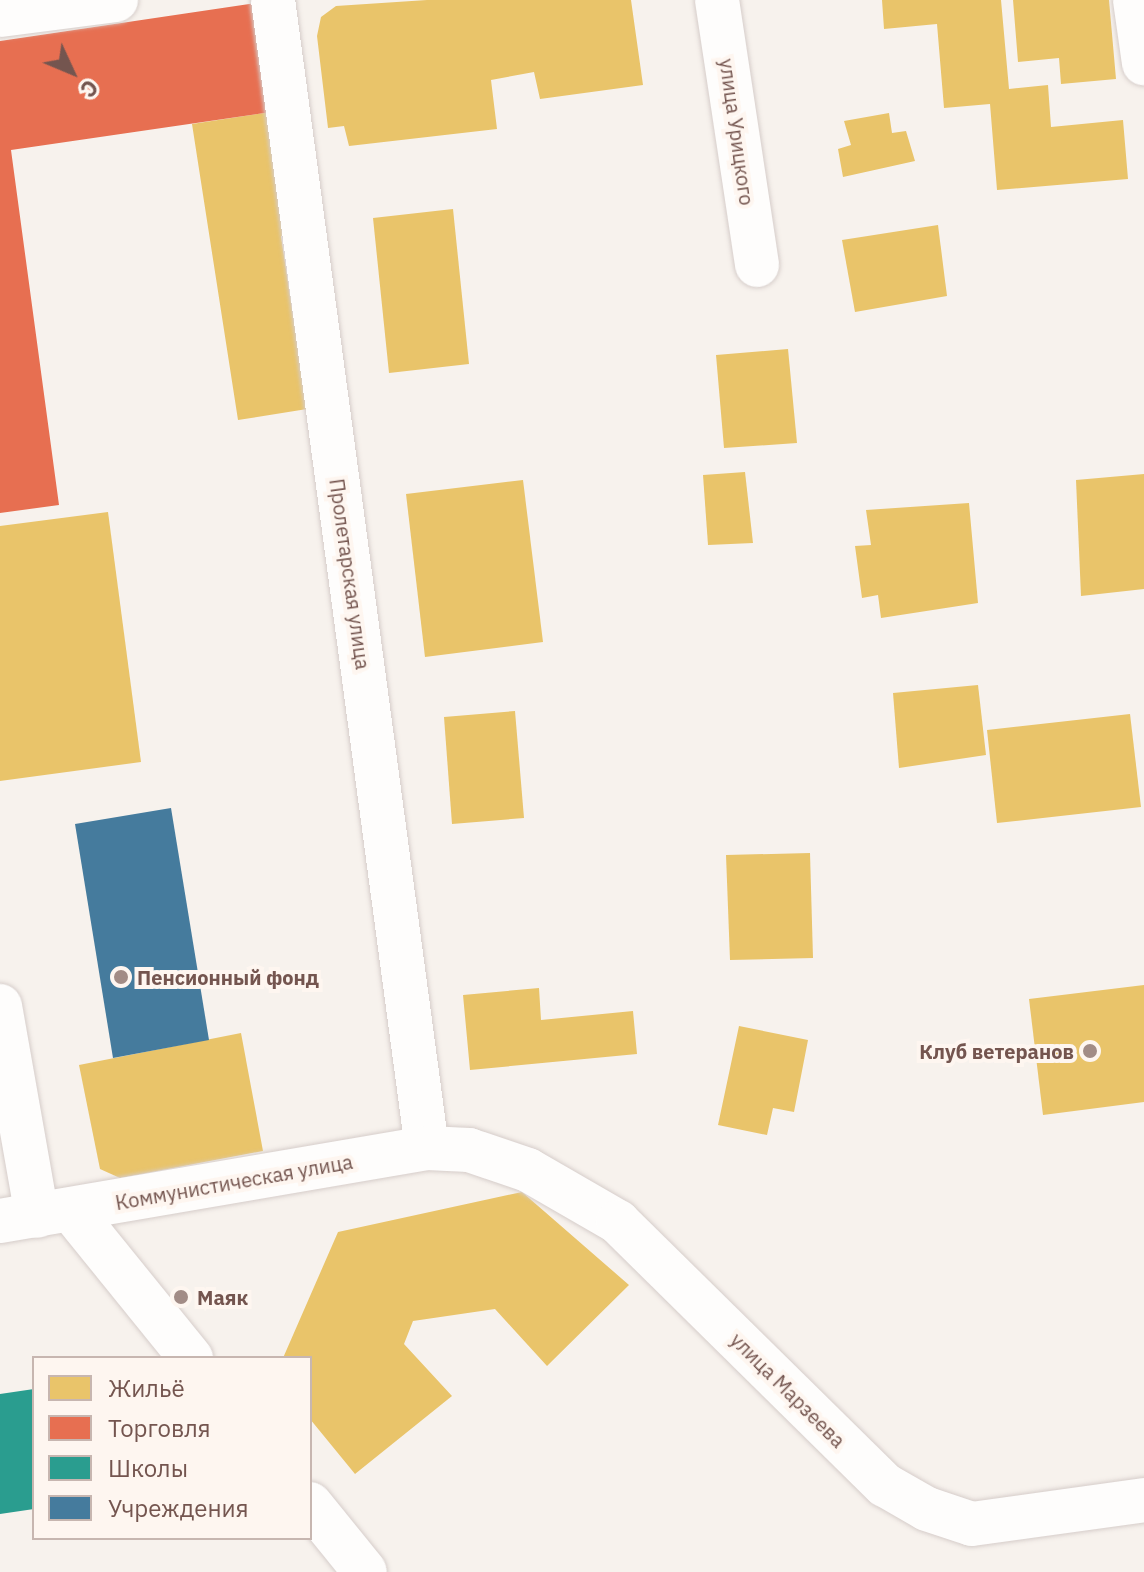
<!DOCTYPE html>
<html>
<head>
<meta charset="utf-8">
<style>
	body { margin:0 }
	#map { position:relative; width:1144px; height:1572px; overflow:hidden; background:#f7f2ed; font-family:"IBM Plex Sans",sans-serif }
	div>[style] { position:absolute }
	.homes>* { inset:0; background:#e9c46a }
	.shops>* { inset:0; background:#e76f51 }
	.schools>* { inset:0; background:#2a9d8f }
	.public>* { inset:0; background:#457b9d }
	.roads { filter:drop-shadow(0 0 2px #d6cdca) drop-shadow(0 0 2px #d6cdca) }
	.street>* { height:44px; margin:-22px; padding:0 22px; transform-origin:22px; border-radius:22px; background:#fefdfc }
	.dots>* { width:22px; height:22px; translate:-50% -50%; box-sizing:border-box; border:4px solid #fef6f0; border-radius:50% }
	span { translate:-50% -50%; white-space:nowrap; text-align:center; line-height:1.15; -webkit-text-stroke:8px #fef6f0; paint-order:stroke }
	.street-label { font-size:20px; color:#74554f }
	.poi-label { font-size:20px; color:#74554f; font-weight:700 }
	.left { translate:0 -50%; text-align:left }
	.right { translate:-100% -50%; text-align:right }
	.legend { position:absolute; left:32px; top:1356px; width:280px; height:184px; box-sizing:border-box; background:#fef6f0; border:2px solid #c7b6b0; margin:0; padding:10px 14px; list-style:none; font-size:24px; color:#74554f }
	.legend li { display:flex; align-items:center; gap:16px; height:40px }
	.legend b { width:40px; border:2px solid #c7b6b0 }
	.north { position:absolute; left:32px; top:32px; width:80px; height:80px; -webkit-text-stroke:6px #fef6f0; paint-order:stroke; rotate:134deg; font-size:22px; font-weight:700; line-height:32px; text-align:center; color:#74554f }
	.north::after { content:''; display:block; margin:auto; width:28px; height:36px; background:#74554f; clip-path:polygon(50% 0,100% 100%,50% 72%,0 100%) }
</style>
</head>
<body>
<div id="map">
	<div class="homes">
		<div style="clip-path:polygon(427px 0,631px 0,643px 85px,540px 99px,534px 72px,491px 80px,497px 129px,349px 146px,344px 126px,328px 128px,317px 36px,321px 17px,336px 6px)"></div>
		<div style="clip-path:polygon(882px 0,1001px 0,1009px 89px,1048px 85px,1051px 127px,1123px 120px,1128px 179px,997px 190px,990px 104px,944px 108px,937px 24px,884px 29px)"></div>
		<div style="clip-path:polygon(1013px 0,1109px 0,1116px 79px,1061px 84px,1059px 58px,1018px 62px)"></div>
		<div style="clip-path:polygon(271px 112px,290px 235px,281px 236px,307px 409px,238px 420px,192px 124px)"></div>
		<div style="clip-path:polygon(889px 113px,892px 133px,906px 131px,915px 161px,843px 177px,838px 149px,851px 145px,844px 121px)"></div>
		<div style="clip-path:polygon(453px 209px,469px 364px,389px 373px,373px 218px)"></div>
		<div style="clip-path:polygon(938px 225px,947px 296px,855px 312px,842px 240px)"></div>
		<div style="clip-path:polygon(788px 349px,797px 443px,724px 448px,716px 355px)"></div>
		<div style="clip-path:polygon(745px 472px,753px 543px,708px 545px,703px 475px)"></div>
		<div style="clip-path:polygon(1144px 474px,1144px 589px,1081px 596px,1076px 480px)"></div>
		<div style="clip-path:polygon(523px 480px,543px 642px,425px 657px,406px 494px)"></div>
		<div style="clip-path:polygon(969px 503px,978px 603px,881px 618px,878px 595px,862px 598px,855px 546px,871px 545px,866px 510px)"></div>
		<div style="clip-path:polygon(108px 512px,141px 762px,0 781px,0 526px)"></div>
		<div style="clip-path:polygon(978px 685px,986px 755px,899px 768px,893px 693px)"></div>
		<div style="clip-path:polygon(515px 711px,524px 818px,452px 824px,444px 717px)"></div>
		<div style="clip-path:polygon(1130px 714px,1141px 807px,997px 823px,987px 730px)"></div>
		<div style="clip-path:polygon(810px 853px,813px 958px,730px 960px,726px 855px)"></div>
		<div style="clip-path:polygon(1144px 985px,1144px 1102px,1043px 1115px,1029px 999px)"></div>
		<div style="clip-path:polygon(539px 988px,541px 1020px,633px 1011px,637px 1054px,470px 1070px,463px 995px)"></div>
		<div style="clip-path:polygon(739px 1026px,808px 1040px,794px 1112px,773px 1108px,767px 1135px,718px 1125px)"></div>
		<div style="clip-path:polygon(241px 1033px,263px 1151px,120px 1178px,100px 1169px,79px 1065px)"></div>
		<div style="clip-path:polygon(522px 1192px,629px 1285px,547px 1366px,495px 1309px,413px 1321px,404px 1344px,452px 1396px,355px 1474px,310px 1419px,310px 1358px,283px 1358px,338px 1232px)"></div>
	</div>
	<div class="shops">
		<div style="clip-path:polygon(256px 3px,271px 112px,11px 150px,59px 505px,0 513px,0 41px)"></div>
	</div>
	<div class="schools">
		<div style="clip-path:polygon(34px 1389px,34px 1509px,0 1514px,0 1394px)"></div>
	</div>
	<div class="public">
		<div style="clip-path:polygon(171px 808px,209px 1040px,113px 1058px,75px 824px)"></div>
	</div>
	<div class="roads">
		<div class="street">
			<div style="left:273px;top:0;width:1158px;rotate:82.36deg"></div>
			<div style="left:717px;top:0;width:268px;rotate:81.4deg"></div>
			<div style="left:1135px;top:0;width:64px;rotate:81.9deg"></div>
			<div style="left:0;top:15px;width:117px;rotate:-7.4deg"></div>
			<div style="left:0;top:1006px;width:213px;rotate:80deg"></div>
			<div style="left:71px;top:1210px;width:191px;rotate:51deg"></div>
			<div style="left:0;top:1221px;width:433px;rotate:-9.7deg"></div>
			<div style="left:427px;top:1148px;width:42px;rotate:2.7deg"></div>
			<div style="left:469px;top:1150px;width:62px;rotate:18.7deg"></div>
			<div style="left:528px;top:1170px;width:104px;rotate:30deg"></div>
			<div style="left:618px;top:1222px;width:375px;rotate:44.6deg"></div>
			<div style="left:885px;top:1485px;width:48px;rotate:29.7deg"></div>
			<div style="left:927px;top:1509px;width:47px;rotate:18.4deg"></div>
			<div style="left:972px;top:1524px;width:174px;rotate:-7.9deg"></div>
			<div style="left:310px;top:1504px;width:87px;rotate:51deg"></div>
		</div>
	</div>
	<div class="dots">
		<div style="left:121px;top:977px;background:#a28c86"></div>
		<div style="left:1090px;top:1051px;background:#a28c86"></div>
		<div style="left:181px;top:1297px;background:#a28c86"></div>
	</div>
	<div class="street-label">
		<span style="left:737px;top:132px;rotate:82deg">улица Урицкого</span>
		<span style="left:350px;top:574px;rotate:82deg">Пролетарская улица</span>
		<span style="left:234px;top:1182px;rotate:-10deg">Коммунистическая улица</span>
		<span style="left:788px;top:1390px;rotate:45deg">улица Марзеева</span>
	</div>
	<div class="poi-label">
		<span class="left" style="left:137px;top:977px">Пенсионный фонд</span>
		<span class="right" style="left:1074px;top:1051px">Клуб ветеранов</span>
		<span class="left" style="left:197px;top:1297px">Маяк</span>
	</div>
	<ul class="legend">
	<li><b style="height:22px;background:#e9c46a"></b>Жильё</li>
	<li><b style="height:22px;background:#e76f51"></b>Торговля</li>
	<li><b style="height:22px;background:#2a9d8f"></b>Школы</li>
	<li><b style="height:22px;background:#457b9d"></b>Учреждения</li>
	</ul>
	<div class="north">С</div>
</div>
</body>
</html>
